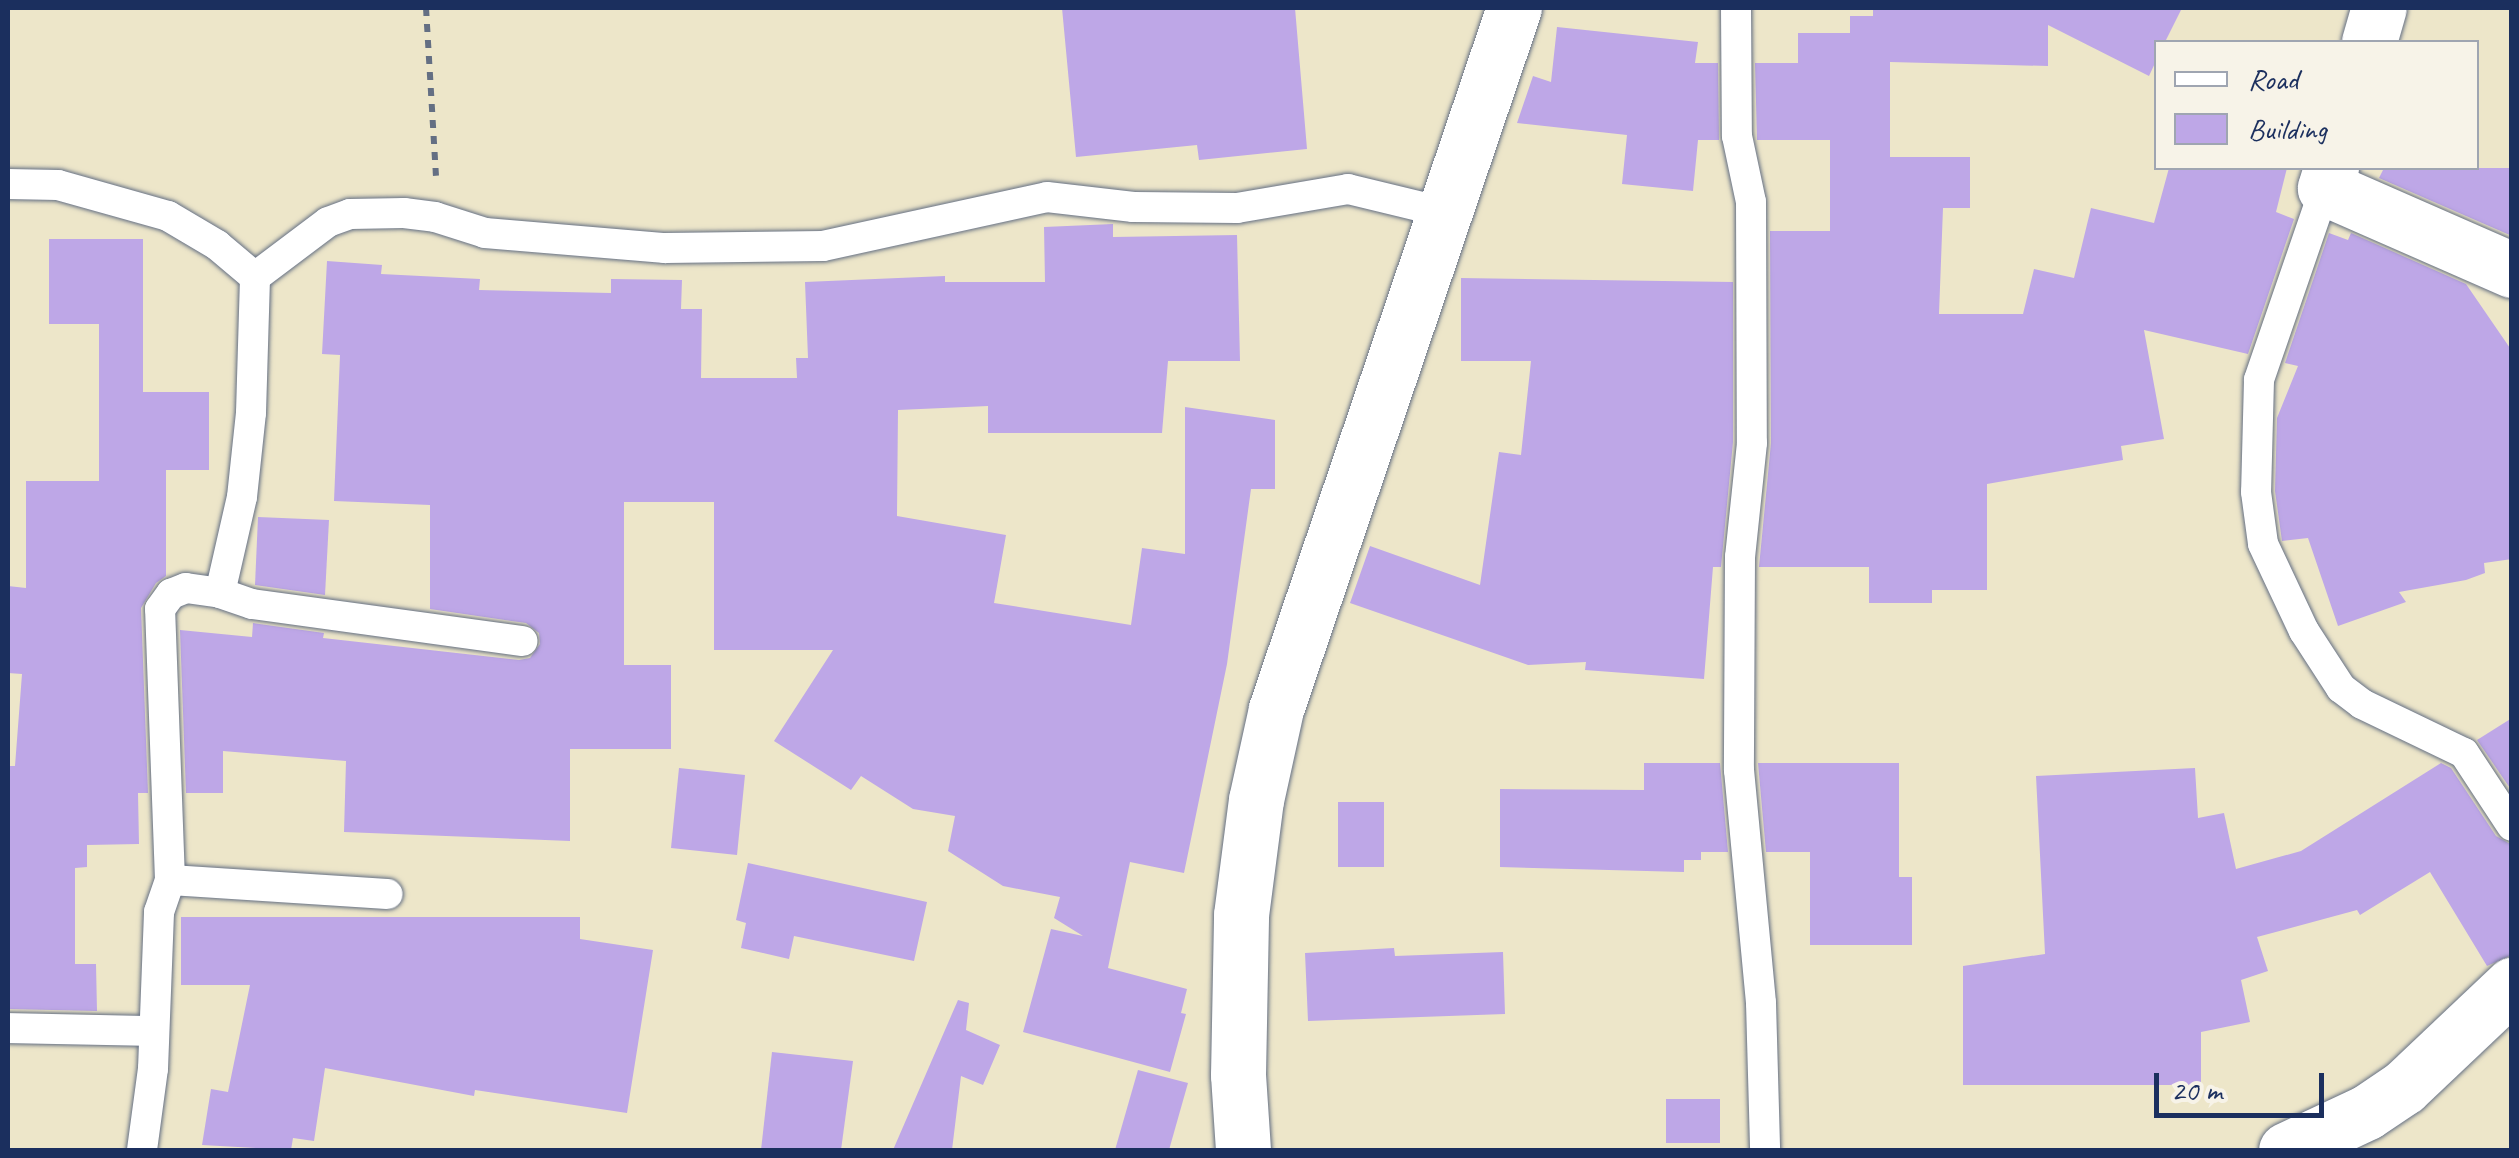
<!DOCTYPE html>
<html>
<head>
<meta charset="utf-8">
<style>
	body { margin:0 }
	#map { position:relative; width:2519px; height:1158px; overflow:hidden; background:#ede6c9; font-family:Caveat,sans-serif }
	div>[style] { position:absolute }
	.building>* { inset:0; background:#bea7e7 }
	.path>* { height:6px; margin-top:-3px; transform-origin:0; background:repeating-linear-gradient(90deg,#646f83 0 8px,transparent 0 16px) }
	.roads { filter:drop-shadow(0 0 2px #646f83) drop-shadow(0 0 2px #646f83) }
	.service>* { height:30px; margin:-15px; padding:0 15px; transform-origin:15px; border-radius:15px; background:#fff }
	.minor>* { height:55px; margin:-27.5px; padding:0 27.5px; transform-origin:27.5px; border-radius:27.5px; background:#fff }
	.tertiary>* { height:55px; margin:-27.5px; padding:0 27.5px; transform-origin:27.5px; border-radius:27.5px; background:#fff }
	span { translate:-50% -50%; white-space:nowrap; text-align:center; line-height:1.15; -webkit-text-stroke:9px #f7f3e8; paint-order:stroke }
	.frame { position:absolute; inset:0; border:10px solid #1b2f5e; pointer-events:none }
	.legend { position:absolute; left:2154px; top:40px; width:325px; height:130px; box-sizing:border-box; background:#f7f3e8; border:2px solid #9fa5b1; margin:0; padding:12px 18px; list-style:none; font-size:30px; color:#1b2f5e }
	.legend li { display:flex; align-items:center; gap:20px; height:50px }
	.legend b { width:50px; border:2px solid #9fa5b1 }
	.scale { position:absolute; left:2154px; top:1073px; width:170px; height:45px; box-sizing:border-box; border:5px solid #1b2f5e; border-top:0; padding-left:12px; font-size:30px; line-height:35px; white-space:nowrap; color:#1b2f5e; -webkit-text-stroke:8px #f7f3e8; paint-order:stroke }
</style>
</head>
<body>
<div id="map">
	<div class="building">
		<div style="clip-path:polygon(1062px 8px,1295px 8px,1307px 149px,1199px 160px,1197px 145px,1076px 157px)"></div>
		<div style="clip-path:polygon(1873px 8px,2182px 8px,2165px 42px,2156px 42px,2156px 61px,2149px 76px,2048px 25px,2048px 66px,1890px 62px,1890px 157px,1970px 157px,1970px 208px,1943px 208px,1939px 314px,2023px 314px,2034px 269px,2074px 278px,2091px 208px,2154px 223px,2169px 168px,2287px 168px,2276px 212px,2294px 219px,2248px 354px,2144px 330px,2164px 439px,2121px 446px,2123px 460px,1987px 484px,1987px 590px,1932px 590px,1932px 603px,1869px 603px,1869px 567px,1759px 567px,1771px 443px,1770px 231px,1830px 231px,1830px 140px,1757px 140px,1755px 63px,1798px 63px,1798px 33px,1850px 33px,1850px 16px,1873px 16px)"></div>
		<div style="clip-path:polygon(1557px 27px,1698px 42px,1695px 63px,1718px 63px,1719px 140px,1698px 140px,1693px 191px,1622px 184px,1627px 135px,1517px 123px,1533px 76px,1551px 82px)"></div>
		<div style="clip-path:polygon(2384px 168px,2512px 168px,2512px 236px,2379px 178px)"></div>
		<div style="clip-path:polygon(1113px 224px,1113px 237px,1237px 235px,1240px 361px,1168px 361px,1162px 433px,988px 433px,988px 406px,898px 410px,897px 516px,1006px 535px,994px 603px,1131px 625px,1142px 548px,1185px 554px,1185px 407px,1275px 420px,1275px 489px,1251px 489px,1227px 664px,1184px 873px,1130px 862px,1108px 968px,1187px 989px,1181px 1013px,1186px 1014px,1170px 1072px,1023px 1032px,1051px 929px,1083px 936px,1054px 918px,1060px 897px,1003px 886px,948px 851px,955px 816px,913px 809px,861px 776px,851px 790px,774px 741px,833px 650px,714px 650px,714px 502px,624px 502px,624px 665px,671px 665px,671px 749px,570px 749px,570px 841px,344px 832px,346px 761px,223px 751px,223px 793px,186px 793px,180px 630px,252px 637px,253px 623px,324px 633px,323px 638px,519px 660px,530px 658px,540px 644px,539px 633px,526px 623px,430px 609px,430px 505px,334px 501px,340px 355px,322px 354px,327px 261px,382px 265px,381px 274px,480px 279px,479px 290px,611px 293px,611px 279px,682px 280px,681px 309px,702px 309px,701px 378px,797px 378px,796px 358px,808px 358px,805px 282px,945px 276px,945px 282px,1045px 282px,1044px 227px)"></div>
		<div style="clip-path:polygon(2329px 233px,2348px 240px,2351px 233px,2466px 284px,2512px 351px,2512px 559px,2484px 563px,2485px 573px,2466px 580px,2399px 592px,2406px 602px,2338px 626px,2308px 538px,2282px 541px,2275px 491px,2277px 418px,2298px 366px,2285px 363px)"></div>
		<div style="clip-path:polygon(49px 239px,143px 239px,143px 392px,209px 392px,209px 470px,166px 470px,166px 576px,156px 583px,141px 608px,148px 793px,138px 793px,139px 844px,87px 845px,87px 867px,75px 868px,75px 964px,96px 964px,97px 1011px,8px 1009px,8px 766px,15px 766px,22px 674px,8px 673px,8px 586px,26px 588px,26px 481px,99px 481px,99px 324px,49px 324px)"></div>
		<div style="clip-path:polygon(1461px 278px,1733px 282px,1733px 442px,1721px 567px,1713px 567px,1704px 679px,1585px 670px,1586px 662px,1528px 665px,1350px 603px,1370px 546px,1480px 585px,1499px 452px,1521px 455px,1531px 361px,1461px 361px)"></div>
		<div style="clip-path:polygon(258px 517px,329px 520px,325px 595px,255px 585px)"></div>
		<div style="clip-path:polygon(2512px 718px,2512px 791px,2477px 740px)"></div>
		<div style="clip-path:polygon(1644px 763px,1720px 763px,1728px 852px,1701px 852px,1701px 860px,1684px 860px,1684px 872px,1500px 867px,1500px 789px,1644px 790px)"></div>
		<div style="clip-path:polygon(1758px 763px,1899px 763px,1899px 877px,1912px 877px,1912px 945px,1810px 945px,1810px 852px,1766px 852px)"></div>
		<div style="clip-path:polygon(2441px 763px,2451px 768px,2496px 836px,2512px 845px,2512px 955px,2487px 966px,2430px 872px,2360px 915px,2357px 910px,2257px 937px,2268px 971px,2241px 980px,2250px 1022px,2201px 1032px,2201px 1085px,1963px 1085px,1963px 966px,2045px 954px,2036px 776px,2195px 768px,2198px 818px,2224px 813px,2236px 869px,2301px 851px)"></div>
		<div style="clip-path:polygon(679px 768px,745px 775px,737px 855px,671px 848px)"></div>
		<div style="clip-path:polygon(1338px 802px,1384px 802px,1384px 867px,1338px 867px)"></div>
		<div style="clip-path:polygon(748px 863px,927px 902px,914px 961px,794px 936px,789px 959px,741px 948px,746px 923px,736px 920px)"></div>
		<div style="clip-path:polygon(181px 917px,580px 917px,580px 939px,653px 950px,627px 1113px,475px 1090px,474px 1096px,325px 1068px,314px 1141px,293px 1138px,291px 1150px,202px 1145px,211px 1089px,228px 1092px,250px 985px,181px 985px)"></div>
		<div style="clip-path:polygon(1394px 948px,1395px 956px,1503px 952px,1505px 1014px,1308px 1021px,1305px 953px)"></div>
		<div style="clip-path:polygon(958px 1000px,969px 1003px,966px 1030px,1000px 1045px,983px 1085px,961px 1076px,952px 1150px,893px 1150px)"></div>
		<div style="clip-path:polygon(772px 1052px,853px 1061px,841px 1150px,761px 1150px)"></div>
		<div style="clip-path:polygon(1138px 1070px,1188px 1083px,1169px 1150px,1115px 1150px)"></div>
		<div style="clip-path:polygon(1666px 1099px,1720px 1099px,1720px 1143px,1666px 1143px)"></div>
	</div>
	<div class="path">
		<div style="left:426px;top:8px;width:168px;rotate:86.6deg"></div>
	</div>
	<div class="roads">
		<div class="service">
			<div style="left:1736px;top:8px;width:128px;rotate:89.6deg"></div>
			<div style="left:1737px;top:136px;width:67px;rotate:78deg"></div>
			<div style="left:1751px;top:202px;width:241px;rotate:89.8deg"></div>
			<div style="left:1752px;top:443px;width:115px;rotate:96deg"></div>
			<div style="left:1740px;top:557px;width:213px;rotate:90.3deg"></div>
			<div style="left:1739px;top:770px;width:234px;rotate:84.6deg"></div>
			<div style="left:1761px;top:1003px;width:147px;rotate:88.4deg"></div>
			<div style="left:8px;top:184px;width:50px;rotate:1.1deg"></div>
			<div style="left:58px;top:185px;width:114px;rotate:15.7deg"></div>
			<div style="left:168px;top:216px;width:57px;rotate:30.6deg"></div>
			<div style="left:217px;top:245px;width:50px;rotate:40.1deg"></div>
			<div style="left:2325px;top:188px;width:203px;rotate:109deg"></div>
			<div style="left:2259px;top:380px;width:112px;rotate:91.5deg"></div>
			<div style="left:2256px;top:492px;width:52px;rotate:82.3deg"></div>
			<div style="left:2263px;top:544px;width:96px;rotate:64.8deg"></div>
			<div style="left:2304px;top:631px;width:68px;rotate:57deg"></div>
			<div style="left:2341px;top:688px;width:26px;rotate:37deg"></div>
			<div style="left:2362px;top:704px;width:113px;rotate:25.7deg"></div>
			<div style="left:2464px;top:753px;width:87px;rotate:56.7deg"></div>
			<div style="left:220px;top:593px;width:34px;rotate:19deg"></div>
			<div style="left:252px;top:604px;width:273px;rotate:7.8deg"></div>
			<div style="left:170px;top:880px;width:218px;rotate:3.7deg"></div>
			<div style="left:8px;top:1028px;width:146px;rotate:1.2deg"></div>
			<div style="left:142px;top:1150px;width:82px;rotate:-82.3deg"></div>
			<div style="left:153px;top:1069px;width:157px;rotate:-87.8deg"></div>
			<div style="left:159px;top:912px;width:34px;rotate:-71deg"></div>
			<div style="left:170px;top:880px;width:271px;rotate:-92.1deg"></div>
			<div style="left:160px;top:609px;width:19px;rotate:-54deg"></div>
			<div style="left:171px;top:594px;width:16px;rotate:-22deg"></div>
			<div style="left:186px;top:588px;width:34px;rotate:8deg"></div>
			<div style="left:220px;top:593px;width:98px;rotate:-77.1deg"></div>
			<div style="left:242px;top:497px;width:84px;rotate:-83.9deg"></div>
			<div style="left:251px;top:413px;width:136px;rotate:-88.3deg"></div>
			<div style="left:255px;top:277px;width:91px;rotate:-37deg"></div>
			<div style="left:328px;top:222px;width:23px;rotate:-20deg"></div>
			<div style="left:350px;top:214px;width:54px;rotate:-1.1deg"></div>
			<div style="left:404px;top:213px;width:31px;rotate:7deg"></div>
			<div style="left:435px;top:217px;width:52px;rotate:17.7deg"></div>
			<div style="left:485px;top:233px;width:181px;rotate:4.8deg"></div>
			<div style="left:665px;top:248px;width:158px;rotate:-0.7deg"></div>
			<div style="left:823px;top:246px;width:229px;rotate:-12.3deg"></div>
			<div style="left:1047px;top:197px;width:87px;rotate:6.6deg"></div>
			<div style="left:1133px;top:207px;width:104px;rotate:0.6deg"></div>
			<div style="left:1237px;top:208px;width:113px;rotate:-9.7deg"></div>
			<div style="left:1348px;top:189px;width:102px;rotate:13.6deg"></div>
		</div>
		<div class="minor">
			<div style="left:2369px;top:42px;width:35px;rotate:-74deg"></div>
			<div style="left:2331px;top:168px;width:21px;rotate:107deg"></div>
			<div style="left:2325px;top:188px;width:204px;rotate:23.7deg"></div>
			<div style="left:2286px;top:1150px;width:89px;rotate:-25.1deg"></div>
			<div style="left:2367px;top:1112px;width:45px;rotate:-34deg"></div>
			<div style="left:2404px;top:1087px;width:149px;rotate:-43.4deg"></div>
		</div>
		<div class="tertiary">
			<div style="left:1243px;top:1150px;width:75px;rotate:-93.8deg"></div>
			<div style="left:1238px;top:1075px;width:160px;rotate:-88.9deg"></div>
			<div style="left:1241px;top:915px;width:116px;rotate:-82.6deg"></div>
			<div style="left:1256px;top:800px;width:93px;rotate:-77.6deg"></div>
			<div style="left:1276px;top:709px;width:740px;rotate:-71.25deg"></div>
		</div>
	</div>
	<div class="frame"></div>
	<ul class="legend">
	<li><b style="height:12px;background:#fff"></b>Road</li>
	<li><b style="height:28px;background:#bea7e7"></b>Building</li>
	</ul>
	<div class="scale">20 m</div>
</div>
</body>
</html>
